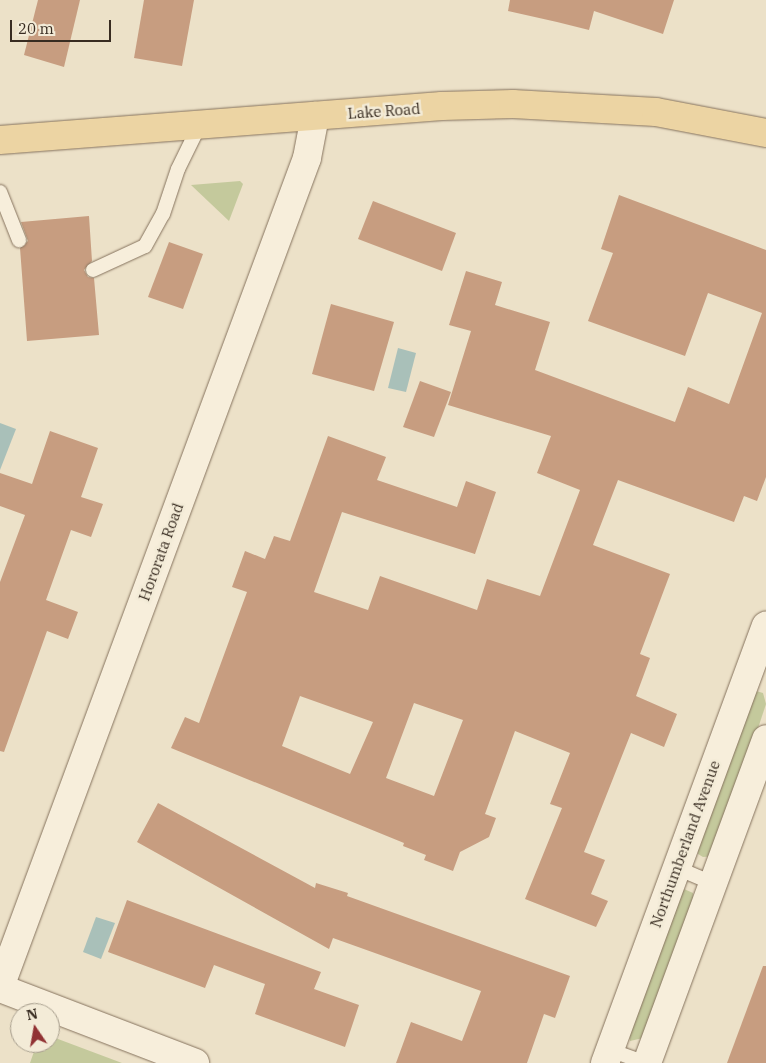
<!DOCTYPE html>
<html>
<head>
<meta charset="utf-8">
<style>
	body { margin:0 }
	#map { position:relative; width:766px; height:1063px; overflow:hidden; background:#ece1c8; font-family:"IBM Plex Serif",serif }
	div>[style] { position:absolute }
	.green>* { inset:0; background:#c4c99c }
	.water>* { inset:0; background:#a9c0b9 }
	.building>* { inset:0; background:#c79d80 }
	.roads { filter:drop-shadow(0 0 1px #86735e) drop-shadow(0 0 1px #86735e) }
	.lane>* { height:14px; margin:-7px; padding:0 7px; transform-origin:7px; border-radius:7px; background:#f7eedb }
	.street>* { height:28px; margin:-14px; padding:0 14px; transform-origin:14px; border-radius:14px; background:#f7eedb }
	.primary>* { height:28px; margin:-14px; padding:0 14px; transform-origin:14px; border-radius:14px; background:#ecd4a3 }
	span { translate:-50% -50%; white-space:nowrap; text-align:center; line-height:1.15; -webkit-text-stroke:5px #f3ebd7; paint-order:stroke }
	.street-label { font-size:15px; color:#382c21 }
	.north { position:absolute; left:10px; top:1003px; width:50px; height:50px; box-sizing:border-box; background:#f3ebd7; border:1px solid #a89f8e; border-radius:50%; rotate:348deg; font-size:14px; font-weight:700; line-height:20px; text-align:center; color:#382c21 }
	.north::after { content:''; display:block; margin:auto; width:18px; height:22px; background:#913233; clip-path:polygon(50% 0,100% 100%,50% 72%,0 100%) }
	.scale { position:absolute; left:10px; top:20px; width:101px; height:22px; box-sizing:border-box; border:2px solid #382c21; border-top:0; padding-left:6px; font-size:15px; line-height:18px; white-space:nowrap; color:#382c21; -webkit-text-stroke:4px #f3ebd7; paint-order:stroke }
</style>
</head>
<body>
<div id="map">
	<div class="green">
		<div style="clip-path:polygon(240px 181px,243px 184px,229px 221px,191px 185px)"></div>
		<div style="clip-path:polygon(756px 691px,763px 693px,766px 704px,716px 856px,703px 857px,698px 854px,698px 846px)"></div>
		<div style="clip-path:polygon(684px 889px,693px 893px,693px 900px,643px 1038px,630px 1041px,629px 1034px,679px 895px)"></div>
		<div style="clip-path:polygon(50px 1036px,122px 1063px,30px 1063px,37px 1043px,50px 1043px)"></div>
	</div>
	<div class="water">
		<div style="clip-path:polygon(398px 348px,416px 353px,406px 392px,388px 388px)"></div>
		<div style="clip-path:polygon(0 423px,16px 429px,0 470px)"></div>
		<div style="clip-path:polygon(96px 917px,115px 923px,101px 959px,83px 952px)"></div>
	</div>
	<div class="building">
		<div style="clip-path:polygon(38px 0,80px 0,64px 67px,24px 55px)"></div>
		<div style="clip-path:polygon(144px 0,194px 0,182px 66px,134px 58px)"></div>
		<div style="clip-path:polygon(510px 0,674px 0,663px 34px,594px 11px,589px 30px,557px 22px,508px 11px)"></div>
		<div style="clip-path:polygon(evenodd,619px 195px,766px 250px,766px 477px,757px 501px,744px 496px,734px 522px,618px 480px,593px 545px,670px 574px,640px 654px,650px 658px,636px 696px,677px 714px,664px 747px,631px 733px,584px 852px,605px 860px,591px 894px,608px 901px,596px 927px,525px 899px,562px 808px,550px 804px,570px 753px,515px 731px,485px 814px,496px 818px,489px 837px,460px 852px,453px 871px,424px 860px,426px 855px,403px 846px,404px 843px,171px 748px,185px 717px,199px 723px,247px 592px,232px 587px,245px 551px,265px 559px,274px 536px,290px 541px,328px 436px,386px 457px,377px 480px,457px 507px,466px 481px,496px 492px,475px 554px,342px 512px,314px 592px,368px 610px,380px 576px,477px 610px,487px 579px,540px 596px,580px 490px,537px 473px,551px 436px,448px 405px,471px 331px,449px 325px,466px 271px,502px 282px,495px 305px,550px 322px,535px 370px,675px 422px,688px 387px,729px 404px,762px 313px,708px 293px,685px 356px,588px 321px,613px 253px,601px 249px,619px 195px,300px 696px,373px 722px,350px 774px,282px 746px,300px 696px,619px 195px,414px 703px,463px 720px,434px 796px,386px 778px,414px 703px)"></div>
		<div style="clip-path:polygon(373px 201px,456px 233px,442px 271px,358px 239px)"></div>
		<div style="clip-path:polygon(89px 216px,92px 261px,84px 270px,88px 277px,94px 278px,99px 335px,27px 341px,20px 248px,28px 241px,21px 222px)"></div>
		<div style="clip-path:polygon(169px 242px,203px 254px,183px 309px,148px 297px)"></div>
		<div style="clip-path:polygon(331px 304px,394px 322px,374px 391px,312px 374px)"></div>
		<div style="clip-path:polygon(420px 381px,451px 392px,434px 437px,403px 427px)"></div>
		<div style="clip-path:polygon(50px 431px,98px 448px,81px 497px,103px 504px,91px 537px,71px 530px,46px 600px,78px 612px,68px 639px,47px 631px,4px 752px,0 751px,0 582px,25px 515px,0 506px,0 473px,32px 484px)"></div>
		<div style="clip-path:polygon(158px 803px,315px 888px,316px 883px,348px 893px,347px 896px,570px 976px,555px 1018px,544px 1014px,527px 1063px,396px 1063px,411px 1022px,462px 1041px,481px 991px,333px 938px,329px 949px,137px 842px)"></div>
		<div style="clip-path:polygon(127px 900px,321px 972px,314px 989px,359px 1005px,345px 1047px,255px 1014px,265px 984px,214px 965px,205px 988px,108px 952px)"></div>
		<div style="clip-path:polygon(763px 966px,766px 966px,766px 1063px,727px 1063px)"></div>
	</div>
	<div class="roads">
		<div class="lane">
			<div style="left:0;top:192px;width:52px;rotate:68.4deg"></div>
			<div style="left:93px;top:270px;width:57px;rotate:-24.8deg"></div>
			<div style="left:145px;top:246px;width:37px;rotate:-61deg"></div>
			<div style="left:163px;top:214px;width:47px;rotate:-71.6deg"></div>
			<div style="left:178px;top:169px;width:50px;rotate:-63.9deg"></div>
			<div style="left:677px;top:868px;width:39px;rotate:23deg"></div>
			<div style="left:610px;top:1050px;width:37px;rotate:20deg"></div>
		</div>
		<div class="street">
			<div style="left:0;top:987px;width:884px;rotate:-69.68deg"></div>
			<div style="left:307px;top:158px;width:43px;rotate:-79.2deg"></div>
			<div style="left:0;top:988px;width:209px;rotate:21deg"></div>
			<div style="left:605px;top:1063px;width:466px;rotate:-69.8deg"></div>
			<div style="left:647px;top:1063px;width:345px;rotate:-69.8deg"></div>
		</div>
		<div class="primary">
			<div style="left:0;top:140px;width:443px;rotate:-4.4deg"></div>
			<div style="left:442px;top:106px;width:71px;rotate:-1.6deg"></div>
			<div style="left:513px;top:104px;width:143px;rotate:3.2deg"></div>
			<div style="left:656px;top:112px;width:112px;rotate:10.8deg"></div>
		</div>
	</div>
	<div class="street-label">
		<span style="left:384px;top:111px;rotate:-4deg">Lake Road</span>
		<span style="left:161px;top:552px;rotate:-70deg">Hororata Road</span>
		<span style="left:685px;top:844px;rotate:-70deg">Northumberland Avenue</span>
	</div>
	<div class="north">N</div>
	<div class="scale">20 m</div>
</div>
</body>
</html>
